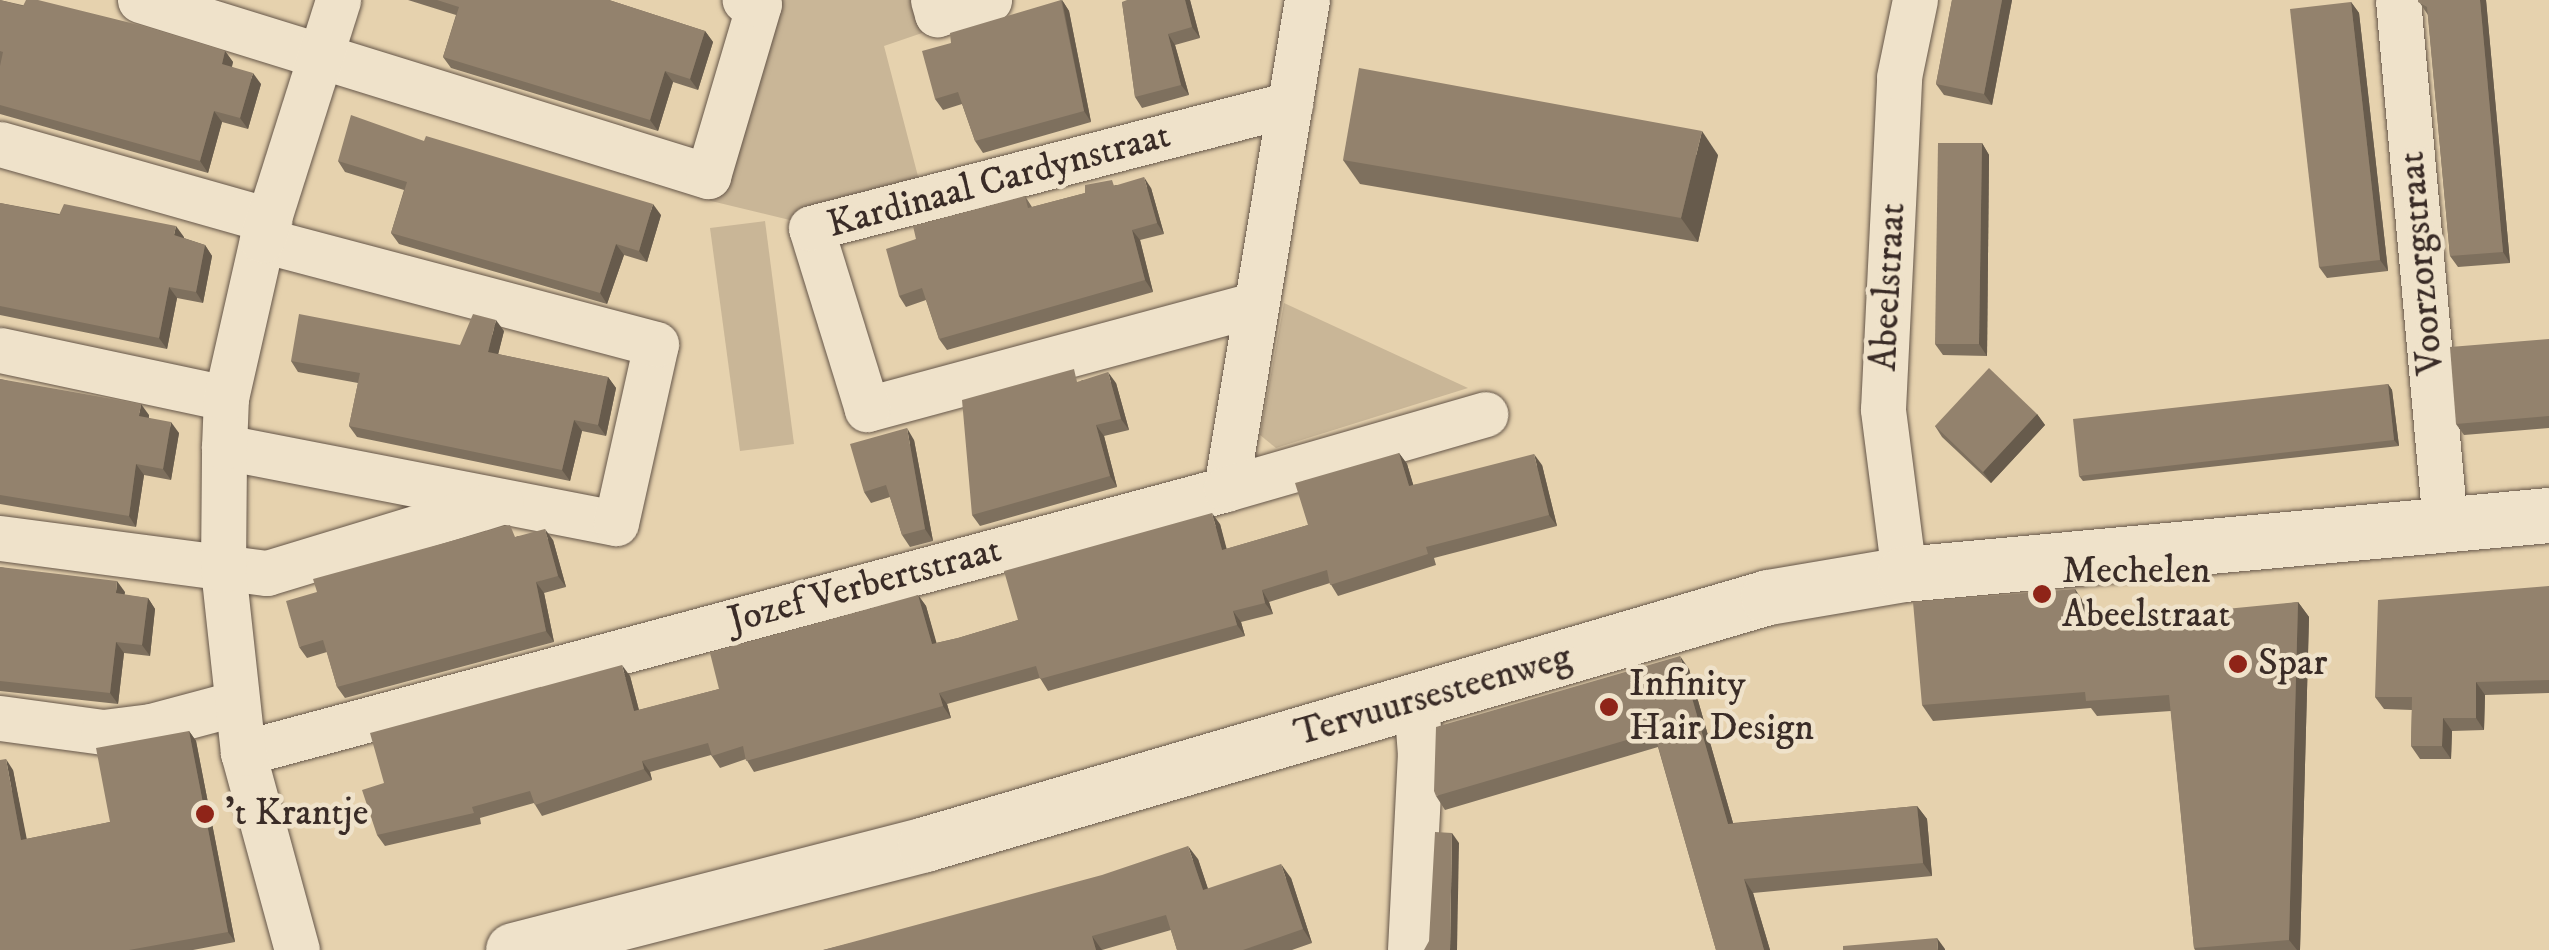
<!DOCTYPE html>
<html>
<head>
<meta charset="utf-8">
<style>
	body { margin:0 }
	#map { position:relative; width:2549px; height:950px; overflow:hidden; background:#e6d2ae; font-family:"IM FELL DW Pica",serif }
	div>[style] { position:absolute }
	.green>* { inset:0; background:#c9b697 }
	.roads { filter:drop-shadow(0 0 2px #655649) drop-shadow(0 0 2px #655649) }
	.street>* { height:45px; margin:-22.5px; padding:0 22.5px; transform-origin:22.5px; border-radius:22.5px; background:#efe2ca }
	.secondary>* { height:55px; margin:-27.5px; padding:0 27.5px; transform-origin:27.5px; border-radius:27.5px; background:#efe2ca }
	.wall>* { inset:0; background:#7e705e }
	.shaded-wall>* { inset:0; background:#675b4c }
	.building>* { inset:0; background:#93826d }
	.dots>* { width:28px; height:28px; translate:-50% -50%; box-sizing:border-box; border:5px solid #efe2ca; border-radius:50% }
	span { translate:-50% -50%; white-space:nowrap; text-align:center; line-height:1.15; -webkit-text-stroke:9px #efe2ca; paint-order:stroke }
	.street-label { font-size:38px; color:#3a2c27 }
	.poi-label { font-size:38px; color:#3a2c27 }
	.left { translate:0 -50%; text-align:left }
</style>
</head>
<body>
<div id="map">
	<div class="green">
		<div style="clip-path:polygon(773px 0,915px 0,925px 32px,884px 46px,920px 184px,794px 221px,707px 200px)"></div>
		<div style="clip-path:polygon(765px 221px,794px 444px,740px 451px,710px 228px)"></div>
		<div style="clip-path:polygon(1284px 303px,1468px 388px,1276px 448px,1260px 435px)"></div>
	</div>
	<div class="roads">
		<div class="street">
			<div style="left:140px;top:0;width:595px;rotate:17.22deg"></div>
			<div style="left:708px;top:176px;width:179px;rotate:-73.5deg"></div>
			<div style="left:759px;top:4px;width:15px;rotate:-164deg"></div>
			<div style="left:933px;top:0;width:15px;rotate:74deg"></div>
			<div style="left:937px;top:14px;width:54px;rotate:-15.1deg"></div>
			<div style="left:2398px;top:0;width:527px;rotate:84.88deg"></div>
			<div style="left:0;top:144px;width:280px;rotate:15.8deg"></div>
			<div style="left:1253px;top:305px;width:400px;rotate:164.9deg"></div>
			<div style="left:867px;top:409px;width:189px;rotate:-107.2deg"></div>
			<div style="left:811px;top:228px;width:495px;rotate:-14.5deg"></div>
			<div style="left:0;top:350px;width:231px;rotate:12deg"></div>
			<div style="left:224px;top:447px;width:399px;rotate:11deg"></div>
			<div style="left:616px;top:523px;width:183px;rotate:-77.4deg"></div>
			<div style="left:656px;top:344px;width:407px;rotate:-165.2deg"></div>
			<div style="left:1226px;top:489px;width:496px;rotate:-80.6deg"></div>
			<div style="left:0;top:538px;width:269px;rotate:7.5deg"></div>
			<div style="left:267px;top:573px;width:244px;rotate:-16.9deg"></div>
			<div style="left:1904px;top:574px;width:166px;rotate:-97.3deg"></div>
			<div style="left:1883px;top:409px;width:332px;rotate:-87.2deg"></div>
			<div style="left:1899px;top:77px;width:79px;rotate:-78.3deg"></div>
			<div style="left:0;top:718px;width:104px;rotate:7.7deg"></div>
			<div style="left:103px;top:732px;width:48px;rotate:-7.1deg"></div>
			<div style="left:151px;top:726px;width:89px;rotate:-15deg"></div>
			<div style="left:243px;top:753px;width:1018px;rotate:-15.03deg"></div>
			<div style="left:1226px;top:489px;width:270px;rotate:-16.1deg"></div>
			<div style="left:297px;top:950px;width:204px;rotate:-105.3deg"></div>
			<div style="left:243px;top:753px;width:184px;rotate:-96.2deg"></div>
			<div style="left:223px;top:570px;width:123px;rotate:-89.5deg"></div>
			<div style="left:224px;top:447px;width:49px;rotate:-87.7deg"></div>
			<div style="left:226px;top:398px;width:162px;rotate:-77.2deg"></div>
			<div style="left:262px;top:240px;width:252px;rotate:-72.4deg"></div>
			<div style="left:1410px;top:950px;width:195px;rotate:-87.1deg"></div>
			<div style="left:1420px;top:755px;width:54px;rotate:-94.2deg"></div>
		</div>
		<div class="secondary">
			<div style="left:513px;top:950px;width:425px;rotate:-14.4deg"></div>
			<div style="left:925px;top:844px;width:878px;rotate:-16.33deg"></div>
			<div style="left:1768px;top:597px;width:138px;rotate:-9.6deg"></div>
			<div style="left:1904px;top:574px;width:648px;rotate:-5.23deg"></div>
		</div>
	</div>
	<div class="wall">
		<div style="clip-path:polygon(0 0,225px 51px,233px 62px,232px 67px,261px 84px,248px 129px,222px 122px,208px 173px,0 114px)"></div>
		<div style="clip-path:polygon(408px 0,609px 0,705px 31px,713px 42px,698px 90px,673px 82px,658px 131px,451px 68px,443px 57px,456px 15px)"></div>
		<div style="clip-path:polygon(1062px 0,1069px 11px,1091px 122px,983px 153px,975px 141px,962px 104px,943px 110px,935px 99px,951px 43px)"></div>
		<div style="clip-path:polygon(1190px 0,1200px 38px,1175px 45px,1189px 95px,1142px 108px,1135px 97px,1122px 2px)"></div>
		<div style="clip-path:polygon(1952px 0,2012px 0,1992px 105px,1944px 95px,1936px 84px)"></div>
		<div style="clip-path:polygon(2418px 0,2486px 0,2510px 263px,2458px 267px,2450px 256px,2428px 15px)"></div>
		<div style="clip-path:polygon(2351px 2px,2359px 13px,2388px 271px,2327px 278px,2319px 267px)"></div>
		<div style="clip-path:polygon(424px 141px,661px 215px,647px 262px,624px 255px,607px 304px,399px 244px,391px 233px,404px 190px,345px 172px,338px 161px)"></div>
		<div style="clip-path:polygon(1982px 143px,1989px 155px,1987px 356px,1943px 355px,1935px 344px)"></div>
		<div style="clip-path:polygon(1718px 155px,1698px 242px,1360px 184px,1343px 160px)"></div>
		<div style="clip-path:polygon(1116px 185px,1151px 188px,1164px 234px,1140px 240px,1153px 292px,947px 350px,939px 339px,926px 300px,906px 307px,899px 296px,916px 239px,1025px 196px,1032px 207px)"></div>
		<div style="clip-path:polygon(0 203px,184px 237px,184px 238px,205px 245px,212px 256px,203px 303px,177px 298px,167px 349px,0 315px)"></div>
		<div style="clip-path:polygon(504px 331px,498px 354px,608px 377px,616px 388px,606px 436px,582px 431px,570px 481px,357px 437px,349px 426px,358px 383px,298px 372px,291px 361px,460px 345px)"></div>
		<div style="clip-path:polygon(2549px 339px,2549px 428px,2464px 435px,2456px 424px)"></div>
		<div style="clip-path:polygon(0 379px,149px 415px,149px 418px,179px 433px,171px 480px,144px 475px,136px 527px,0 504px)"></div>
		<div style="clip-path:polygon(1082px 380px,1116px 383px,1129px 430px,1104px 436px,1117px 487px,980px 526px,972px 515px)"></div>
		<div style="clip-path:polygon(2388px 384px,2392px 390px,2399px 446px,2083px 481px,2079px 476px)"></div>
		<div style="clip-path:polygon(2037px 414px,2045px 425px,1991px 483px,1942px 437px,1935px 426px)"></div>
		<div style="clip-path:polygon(914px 440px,933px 541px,910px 547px,902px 535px,890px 497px,871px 503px,864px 492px)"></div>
		<div style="clip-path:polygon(1399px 453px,1407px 464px,1413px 485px,1542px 465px,1557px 526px,1434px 558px,1436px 565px,1338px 596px,1330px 583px,1269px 602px,1273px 614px,1241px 622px,1245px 636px,1048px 691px,1040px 678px,947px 704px,951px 718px,754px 772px,746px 759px,720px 768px,711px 755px,650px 772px,652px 780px,542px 816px,534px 803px,480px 818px,481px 824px,385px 846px,377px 835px,384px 783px,630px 676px,639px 710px,719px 689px,918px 595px,926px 606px,936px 643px,958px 638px,1018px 620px,1220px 524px,1226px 549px,1308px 525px)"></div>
		<div style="clip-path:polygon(518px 536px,553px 540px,566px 587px,544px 593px,554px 642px,345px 698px,337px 687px,327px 652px,307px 658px,299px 647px)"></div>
		<div style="clip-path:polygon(0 567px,125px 592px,124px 595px,148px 598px,155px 609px,150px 656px,124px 653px,118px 704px,0 691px)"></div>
		<div style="clip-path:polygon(2549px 586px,2549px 693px,2485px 695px,2484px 730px,2452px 731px,2451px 759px,2420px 759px,2411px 746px,2412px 710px,2384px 709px,2375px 697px)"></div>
		<div style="clip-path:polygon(2298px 602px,2309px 617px,2300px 950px,2195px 950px,2194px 948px,2171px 711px,2097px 716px,2091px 708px,1933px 721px,1922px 705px,2085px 604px,2087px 627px,2164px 622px)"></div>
		<div style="clip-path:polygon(1689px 669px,1733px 823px,1917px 806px,1927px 819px,1932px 876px,1753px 893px,1770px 950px,1716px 950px,1658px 747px,1445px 810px,1436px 796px)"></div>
		<div style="clip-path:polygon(189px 731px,196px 741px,235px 942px,193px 950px,0 950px,13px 770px,26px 839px,110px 822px)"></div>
		<div style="clip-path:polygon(1198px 859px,1208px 889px,1291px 878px,1312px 943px,1292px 950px,1177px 950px,1171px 930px,1102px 950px,823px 950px)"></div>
	</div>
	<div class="shaded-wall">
		<div style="clip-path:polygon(1062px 0,1069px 11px,1091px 122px,1084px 111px)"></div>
		<div style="clip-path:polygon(1185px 0,1190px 0,1200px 38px,1192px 27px)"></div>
		<div style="clip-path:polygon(2002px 0,2012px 0,1992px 105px,1984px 94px)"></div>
		<div style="clip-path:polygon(2480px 0,2486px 0,2510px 263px,2503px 252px)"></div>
		<div style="clip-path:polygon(2351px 2px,2359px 13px,2388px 271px,2380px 260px)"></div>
		<div style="clip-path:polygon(705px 31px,713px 42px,698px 90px,690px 79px)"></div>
		<div style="clip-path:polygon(1168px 34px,1175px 45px,1189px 95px,1181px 85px)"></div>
		<div style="clip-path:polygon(225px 51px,233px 62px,229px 75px,222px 64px)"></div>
		<div style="clip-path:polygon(665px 71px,673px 82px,658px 131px,650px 120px)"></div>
		<div style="clip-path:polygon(253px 73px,261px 84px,248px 129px,240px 118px)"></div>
		<div style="clip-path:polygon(214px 111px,222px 122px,208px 173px,200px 161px)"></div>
		<div style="clip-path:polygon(1702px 131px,1718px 155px,1698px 242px,1681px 218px)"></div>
		<div style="clip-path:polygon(1982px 143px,1989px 155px,1987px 356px,1979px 344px)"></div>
		<div style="clip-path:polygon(1144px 177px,1151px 188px,1164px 234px,1157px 223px)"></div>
		<div style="clip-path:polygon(653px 204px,661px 215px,647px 262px,639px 251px)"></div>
		<div style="clip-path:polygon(176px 226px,184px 237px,182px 246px,174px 235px)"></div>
		<div style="clip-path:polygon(1132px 230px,1140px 240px,1153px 292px,1145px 280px)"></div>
		<div style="clip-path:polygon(616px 244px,624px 255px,607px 304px,600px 293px)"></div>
		<div style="clip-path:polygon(205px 245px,212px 256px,203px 303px,196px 292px)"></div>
		<div style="clip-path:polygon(169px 287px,177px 298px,167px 349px,159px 338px)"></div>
		<div style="clip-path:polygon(496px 320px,504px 331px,496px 363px,488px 352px)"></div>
		<div style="clip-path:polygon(1108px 372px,1116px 383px,1129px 430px,1121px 419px)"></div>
		<div style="clip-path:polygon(608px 377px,616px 388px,606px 436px,598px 425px)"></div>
		<div style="clip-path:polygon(2388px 384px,2392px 390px,2399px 446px,2394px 440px)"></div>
		<div style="clip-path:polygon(141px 404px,149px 415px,147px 427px,139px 416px)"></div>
		<div style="clip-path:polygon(2037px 414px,2045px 425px,1991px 483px,1983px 472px)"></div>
		<div style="clip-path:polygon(574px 420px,582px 431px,570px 481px,562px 470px)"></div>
		<div style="clip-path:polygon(171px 422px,179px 433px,171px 480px,163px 469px)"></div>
		<div style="clip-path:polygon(1096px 425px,1104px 436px,1117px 487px,1110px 476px)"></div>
		<div style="clip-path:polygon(907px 428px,914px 440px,933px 541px,925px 529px)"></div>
		<div style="clip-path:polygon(1399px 453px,1407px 464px,1417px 497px,1409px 486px)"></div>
		<div style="clip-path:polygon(1534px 454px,1542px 465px,1557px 526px,1549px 515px)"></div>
		<div style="clip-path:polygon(136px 464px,144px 475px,136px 527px,129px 516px)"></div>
		<div style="clip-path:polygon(1212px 513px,1220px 524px,1230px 561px,1222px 550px)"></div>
		<div style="clip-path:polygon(545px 529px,553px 540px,566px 587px,558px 576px)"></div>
		<div style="clip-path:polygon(117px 581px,125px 592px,123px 604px,116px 593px)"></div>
		<div style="clip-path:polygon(536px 582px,544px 593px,554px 642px,546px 631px)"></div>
		<div style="clip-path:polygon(2075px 589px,2085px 604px,2089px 643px,2078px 628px)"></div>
		<div style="clip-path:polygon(1262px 590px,1269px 602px,1273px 614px,1265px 603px)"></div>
		<div style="clip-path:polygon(918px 595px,926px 606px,940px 655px,932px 644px)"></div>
		<div style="clip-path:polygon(148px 598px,155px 609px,150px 656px,142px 645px)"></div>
		<div style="clip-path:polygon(2298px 602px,2309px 617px,2300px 950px,2297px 950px,2289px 940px)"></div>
		<div style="clip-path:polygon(1233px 611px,1241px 622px,1245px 636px,1237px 625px)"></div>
		<div style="clip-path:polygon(116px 642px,124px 653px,118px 704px,110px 693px)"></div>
		<div style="clip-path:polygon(1680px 656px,1689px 669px,1737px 837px,1728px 824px)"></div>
		<div style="clip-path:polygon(622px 665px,630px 676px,642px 722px,634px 711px)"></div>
		<div style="clip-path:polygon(2476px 682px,2485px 695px,2484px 730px,2476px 718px)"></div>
		<div style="clip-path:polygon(939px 693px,947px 704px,951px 718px,943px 706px)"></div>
		<div style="clip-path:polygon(2443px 718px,2452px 731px,2451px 759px,2442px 746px)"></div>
		<div style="clip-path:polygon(189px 731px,196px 741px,235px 942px,228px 932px)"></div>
		<div style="clip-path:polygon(6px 759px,13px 770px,29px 850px,21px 840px)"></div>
		<div style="clip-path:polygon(642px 761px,650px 772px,652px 780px,644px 769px)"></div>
		<div style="clip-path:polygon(1917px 806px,1927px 819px,1932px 876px,1923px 863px)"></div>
		<div style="clip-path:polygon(1452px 833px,1459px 843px,1457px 950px,1450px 950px)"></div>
		<div style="clip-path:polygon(1188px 846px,1198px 859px,1213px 904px,1203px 890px)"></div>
		<div style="clip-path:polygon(1281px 864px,1291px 878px,1312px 943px,1303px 929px)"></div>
		<div style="clip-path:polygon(1744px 879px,1753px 893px,1770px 950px,1764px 950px)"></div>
		<div style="clip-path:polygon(1092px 936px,1102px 950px,1096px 950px)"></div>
		<div style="clip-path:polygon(1937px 938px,1945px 949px,1945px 950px,1938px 950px)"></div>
	</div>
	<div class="building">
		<div style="clip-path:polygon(0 0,23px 6px,26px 0,38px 0,143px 26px,225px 51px,222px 64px,253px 73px,240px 118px,214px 111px,200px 161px,0 105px,0 66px,3px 52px,0 51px)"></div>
		<div style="clip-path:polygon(437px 0,609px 0,705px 31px,690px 79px,665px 71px,650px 120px,443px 57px,459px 7px)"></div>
		<div style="clip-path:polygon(1061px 0,1084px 111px,975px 141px,958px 92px,935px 99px,922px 51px,951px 43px,950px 33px)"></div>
		<div style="clip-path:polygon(1127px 0,1185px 0,1192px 27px,1168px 34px,1181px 85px,1135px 97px,1122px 2px)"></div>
		<div style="clip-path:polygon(1952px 0,2002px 0,1984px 94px,1936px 84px)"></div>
		<div style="clip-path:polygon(2418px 0,2480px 0,2503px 252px,2450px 256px,2427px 7px,2418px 2px)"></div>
		<div style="clip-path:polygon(2351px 2px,2380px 260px,2319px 267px,2290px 9px)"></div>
		<div style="clip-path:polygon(1359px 68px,1702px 131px,1681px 218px,1343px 160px)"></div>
		<div style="clip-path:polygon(351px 115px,424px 141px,426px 136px,653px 204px,639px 251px,616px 244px,600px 293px,391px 233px,407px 182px,338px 161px)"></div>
		<div style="clip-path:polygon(1938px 143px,1982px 143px,1979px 344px,1935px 344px)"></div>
		<div style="clip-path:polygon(1144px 177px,1157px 223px,1132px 230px,1145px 280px,939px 339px,922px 288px,899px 296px,886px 249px,916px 239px,913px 226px,1025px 196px,1028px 208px,1085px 193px,1085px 185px,1112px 180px,1114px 186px)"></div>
		<div style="clip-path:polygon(0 203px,59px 215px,64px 204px,176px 226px,174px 235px,205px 245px,196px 292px,169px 287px,159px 338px,0 306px)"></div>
		<div style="clip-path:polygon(299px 314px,460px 345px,473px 314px,496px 320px,488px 352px,608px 377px,598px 425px,574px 420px,562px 470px,349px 426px,360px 373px,291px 361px)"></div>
		<div style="clip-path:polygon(2549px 339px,2549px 416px,2456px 424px,2450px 347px)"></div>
		<div style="clip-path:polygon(1989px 368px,2037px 414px,1983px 472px,1935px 426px)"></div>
		<div style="clip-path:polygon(1074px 369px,1077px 382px,1108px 372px,1121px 419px,1096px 425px,1110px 476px,972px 515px,962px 400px)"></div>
		<div style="clip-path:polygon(0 379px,141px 404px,139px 416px,171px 422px,163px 469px,136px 464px,129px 516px,0 495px)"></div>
		<div style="clip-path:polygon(2388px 384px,2394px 440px,2079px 476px,2073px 419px)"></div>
		<div style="clip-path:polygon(907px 428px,925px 529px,902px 535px,886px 485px,864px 492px,850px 444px)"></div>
		<div style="clip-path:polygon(1399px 453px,1409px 486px,1534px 454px,1549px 515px,1426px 547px,1428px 554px,1330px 585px,1327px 570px,1262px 590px,1265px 603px,1233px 611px,1237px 625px,1040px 679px,1036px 666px,939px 693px,943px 706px,746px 761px,743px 746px,712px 756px,708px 743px,642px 761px,644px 769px,535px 805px,530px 791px,472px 807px,474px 813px,377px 835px,362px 790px,384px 783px,370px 733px,622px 665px,634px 711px,719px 689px,710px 653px,918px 595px,932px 644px,958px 638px,1018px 620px,1004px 571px,1212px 513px,1222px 550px,1308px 525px,1295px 483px)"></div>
		<div style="clip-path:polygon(510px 525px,515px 537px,545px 529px,558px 576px,536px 582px,546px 631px,337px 687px,323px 640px,299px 647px,286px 601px,317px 592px,313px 579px)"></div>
		<div style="clip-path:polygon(0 567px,117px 581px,116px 593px,148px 598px,142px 645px,116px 642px,110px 693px,0 681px)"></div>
		<div style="clip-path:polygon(2549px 586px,2549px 680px,2476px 682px,2476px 718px,2443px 718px,2442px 746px,2411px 746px,2412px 697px,2375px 697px,2378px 600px)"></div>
		<div style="clip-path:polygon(2075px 589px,2078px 628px,2164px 622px,2164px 615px,2298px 602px,2289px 940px,2194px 948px,2169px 695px,2086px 701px,2085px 692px,1922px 705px,1913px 602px)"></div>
		<div style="clip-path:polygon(1680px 656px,1728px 824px,1917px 806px,1923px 863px,1744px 879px,1764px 950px,1716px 950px,1654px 732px,1436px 796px,1434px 791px,1436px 727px)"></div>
		<div style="clip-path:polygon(189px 731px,228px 932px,129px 950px,0 950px,0 760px,6px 759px,21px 840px,110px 822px,96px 748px)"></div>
		<div style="clip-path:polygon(1435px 832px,1452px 833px,1450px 950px,1424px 950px,1429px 941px)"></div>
		<div style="clip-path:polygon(1188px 846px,1203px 890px,1281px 864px,1303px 929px,1243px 950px,1177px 950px,1166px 915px,1092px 936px,1096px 950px,823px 950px,1102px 875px)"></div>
		<div style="clip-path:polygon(1937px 938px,1938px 950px,1843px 950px,1843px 946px)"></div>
	</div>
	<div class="dots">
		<div style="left:2042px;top:594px;background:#8f2418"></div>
		<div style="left:2238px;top:664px;background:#8f2418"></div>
		<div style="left:1609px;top:707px;background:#8f2418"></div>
		<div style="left:205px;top:814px;background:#8f2418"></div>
	</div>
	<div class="street-label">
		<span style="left:999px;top:181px;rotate:-15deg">Kardinaal Cardynstraat</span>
		<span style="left:2422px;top:263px;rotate:-95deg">Voorzorgstraat</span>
		<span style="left:1889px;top:287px;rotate:-87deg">Abeelstraat</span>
		<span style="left:865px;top:586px;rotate:-15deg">Jozef Verbertstraat</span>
		<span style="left:1433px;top:696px;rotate:-16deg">Tervuursesteenweg</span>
	</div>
	<div class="poi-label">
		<span class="left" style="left:2062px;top:594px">Mechelen<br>Abeelstraat</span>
		<span class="left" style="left:2258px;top:664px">Spar</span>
		<span class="left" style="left:1629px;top:707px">Infinity<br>Hair Design</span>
		<span class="left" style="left:225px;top:814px">'t Krantje</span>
	</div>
</div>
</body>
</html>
